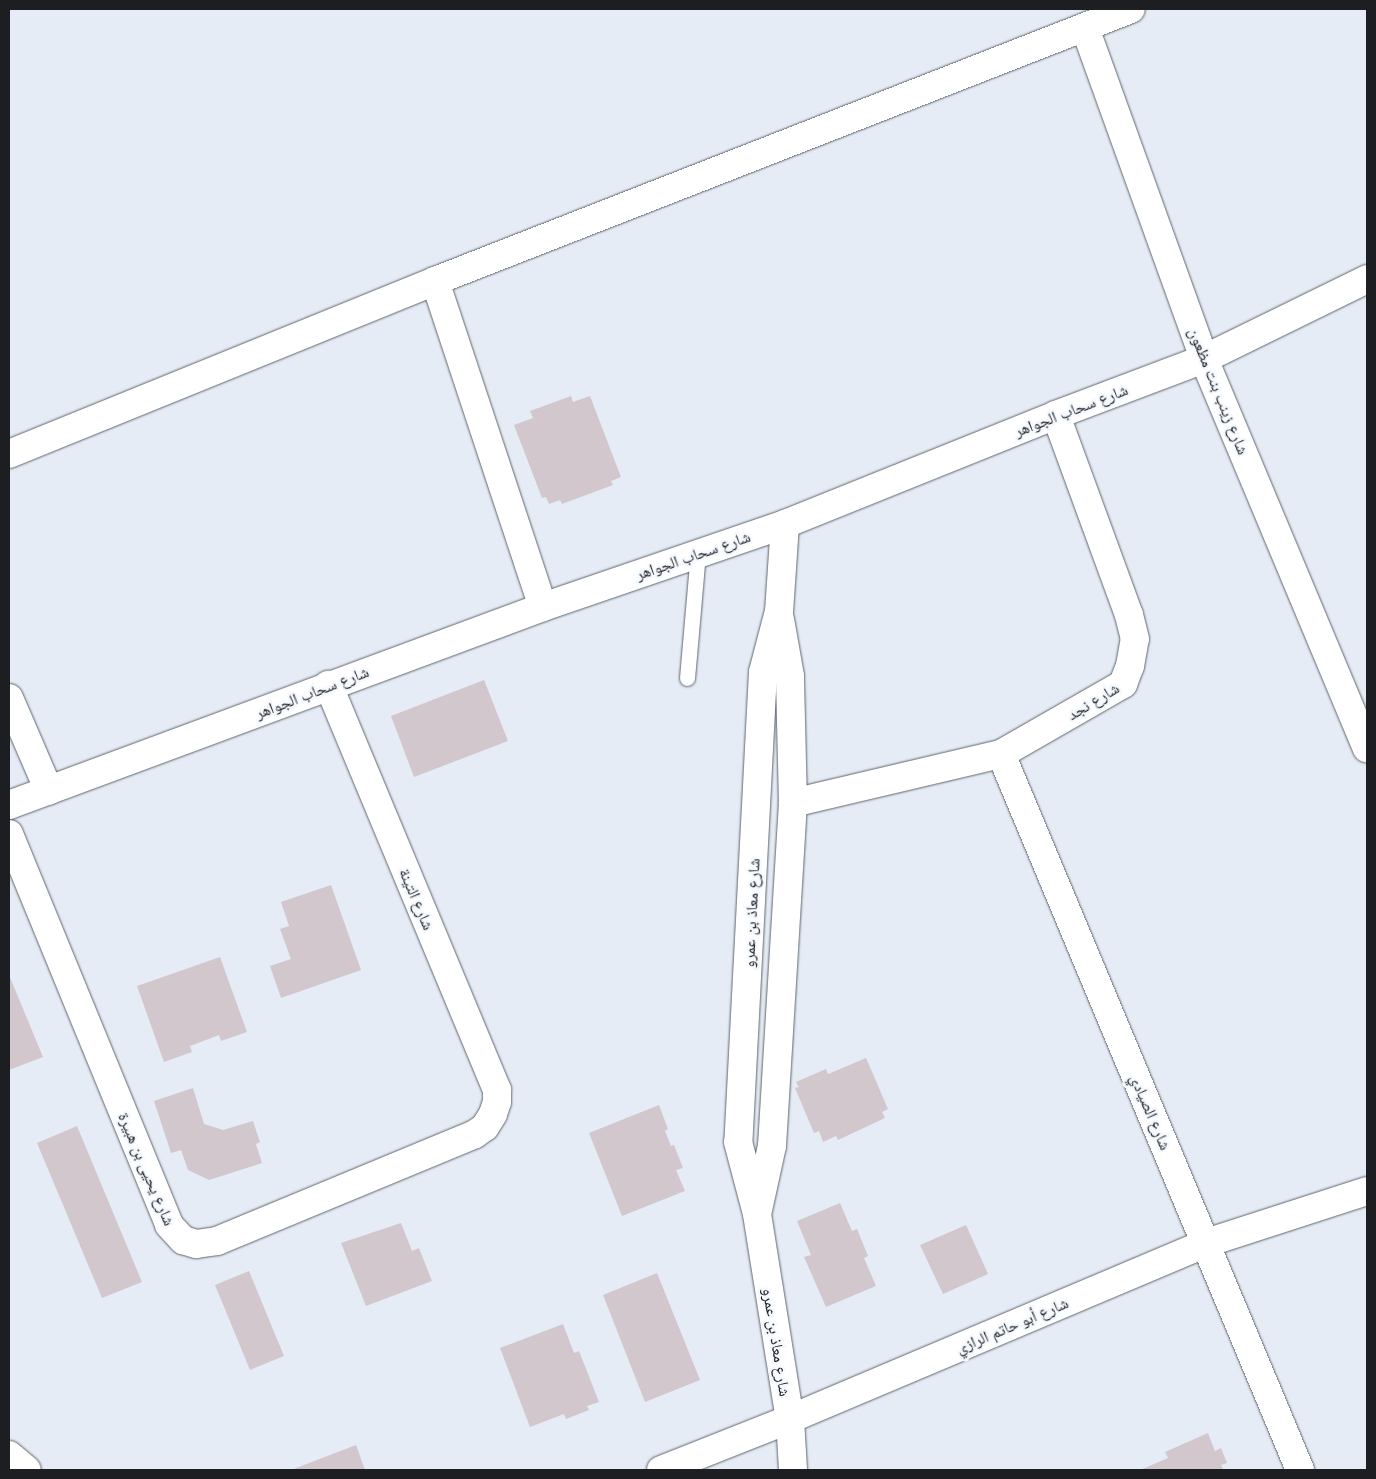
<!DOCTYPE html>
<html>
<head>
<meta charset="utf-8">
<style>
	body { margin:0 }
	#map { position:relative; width:1376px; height:1479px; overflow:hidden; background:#e5ecf5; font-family:"Noto Sans","Noto Naskh Arabic",sans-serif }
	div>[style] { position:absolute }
	.building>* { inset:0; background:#d2c7cd }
	.roads { filter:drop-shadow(0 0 1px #5e656c) drop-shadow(0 0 1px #5e656c) }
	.lane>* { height:15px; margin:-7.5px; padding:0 7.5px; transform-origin:7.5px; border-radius:7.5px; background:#fff }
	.street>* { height:28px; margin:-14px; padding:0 14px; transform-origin:14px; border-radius:14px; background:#fff }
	span { translate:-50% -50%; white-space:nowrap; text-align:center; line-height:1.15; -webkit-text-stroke:5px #f5f9fe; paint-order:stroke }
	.street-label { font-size:16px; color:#1c1e22 }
	.frame { position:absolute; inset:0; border:10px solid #1c1e22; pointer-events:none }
</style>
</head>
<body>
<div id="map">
	<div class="building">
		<div style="clip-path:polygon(571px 396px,573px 402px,590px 396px,621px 477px,611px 481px,613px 485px,562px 504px,560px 500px,549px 504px,546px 497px,542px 498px,514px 425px,533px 418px,530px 411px)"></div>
		<div style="clip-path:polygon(484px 680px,508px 741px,414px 777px,391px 716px)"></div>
		<div style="clip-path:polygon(331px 885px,361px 970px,281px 998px,270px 966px,291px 959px,280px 929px,289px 926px,281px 902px)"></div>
		<div style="clip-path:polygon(220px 957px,247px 1032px,221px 1041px,219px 1035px,190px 1046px,192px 1052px,164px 1062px,137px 986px)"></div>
		<div style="clip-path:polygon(9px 975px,43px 1057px,9px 1070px)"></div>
		<div style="clip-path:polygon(866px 1058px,888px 1109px,882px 1112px,885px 1118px,838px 1140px,836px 1136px,823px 1142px,819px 1131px,814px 1133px,795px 1088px,799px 1087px,796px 1082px,826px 1069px,828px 1074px)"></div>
		<div style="clip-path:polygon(193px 1088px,204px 1124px,223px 1130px,253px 1121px,260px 1142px,256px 1144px,262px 1163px,209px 1180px,188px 1170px,181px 1150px,171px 1153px,154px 1101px)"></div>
		<div style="clip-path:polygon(659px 1105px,668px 1129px,665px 1131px,671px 1146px,674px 1145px,683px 1168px,676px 1170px,685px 1191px,622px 1216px,589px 1133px)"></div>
		<div style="clip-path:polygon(77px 1126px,142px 1282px,102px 1298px,37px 1143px)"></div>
		<div style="clip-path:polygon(840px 1203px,852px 1231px,857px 1229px,868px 1256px,864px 1258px,876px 1286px,826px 1307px,804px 1257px,811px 1255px,797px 1221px)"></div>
		<div style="clip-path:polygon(401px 1223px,412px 1251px,419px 1248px,432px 1281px,366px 1306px,341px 1243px)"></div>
		<div style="clip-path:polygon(966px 1225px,988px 1274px,943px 1294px,920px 1245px)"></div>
		<div style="clip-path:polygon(249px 1271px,284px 1356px,250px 1370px,215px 1285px)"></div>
		<div style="clip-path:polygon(657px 1273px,700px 1380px,645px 1402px,603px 1295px)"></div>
		<div style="clip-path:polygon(563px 1324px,574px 1353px,579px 1351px,599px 1402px,587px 1406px,589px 1410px,566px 1419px,564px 1414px,530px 1427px,500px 1348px)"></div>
		<div style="clip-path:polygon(1208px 1433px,1215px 1451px,1221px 1448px,1227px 1463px,1221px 1465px,1223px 1470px,1140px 1470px,1168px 1458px,1165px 1452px)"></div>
		<div style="clip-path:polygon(356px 1445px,365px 1470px,291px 1470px)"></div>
	</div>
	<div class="roads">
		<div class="lane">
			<div style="left:687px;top:678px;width:125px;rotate:-85deg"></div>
		</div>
		<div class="street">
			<div style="left:1085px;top:28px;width:352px;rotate:70.2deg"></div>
			<div style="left:1204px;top:359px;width:422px;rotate:67.3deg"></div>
			<div style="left:435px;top:281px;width:343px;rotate:71.7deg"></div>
			<div style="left:9px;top:454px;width:460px;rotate:-22.1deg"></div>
			<div style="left:435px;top:281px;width:747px;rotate:-21.35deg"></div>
			<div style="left:785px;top:524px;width:87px;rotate:93.9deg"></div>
			<div style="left:779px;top:611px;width:63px;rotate:104.7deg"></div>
			<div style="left:763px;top:672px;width:471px;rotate:93deg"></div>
			<div style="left:738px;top:1142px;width:74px;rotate:75.2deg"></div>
			<div style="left:757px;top:1214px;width:208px;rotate:80.9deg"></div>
			<div style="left:790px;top:1419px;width:51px;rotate:86.6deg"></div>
			<div style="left:9px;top:698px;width:101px;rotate:66.7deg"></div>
			<div style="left:1001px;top:754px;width:776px;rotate:67.33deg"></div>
			<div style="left:793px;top:803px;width:214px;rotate:-13.3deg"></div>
			<div style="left:1001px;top:754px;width:141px;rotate:-29.8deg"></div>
			<div style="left:1123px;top:684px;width:19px;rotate:-69deg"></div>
			<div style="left:1130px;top:666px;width:27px;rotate:-80deg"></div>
			<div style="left:1135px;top:639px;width:25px;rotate:-104deg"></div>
			<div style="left:1129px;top:615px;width:213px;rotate:-110.1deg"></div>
			<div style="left:9px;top:805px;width:570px;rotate:-20.34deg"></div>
			<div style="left:543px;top:607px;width:256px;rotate:-18.9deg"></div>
			<div style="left:785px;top:524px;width:292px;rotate:-21.9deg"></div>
			<div style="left:1056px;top:415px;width:158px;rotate:-20.7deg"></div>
			<div style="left:1204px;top:359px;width:182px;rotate:-26.1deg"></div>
			<div style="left:9px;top:834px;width:422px;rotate:67.7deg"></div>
			<div style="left:169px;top:1225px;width:21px;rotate:47deg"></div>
			<div style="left:183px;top:1240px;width:14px;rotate:17deg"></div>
			<div style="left:196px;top:1244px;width:21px;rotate:-8deg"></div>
			<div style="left:217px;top:1241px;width:279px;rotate:-22.5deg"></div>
			<div style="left:475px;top:1134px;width:12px;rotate:-35deg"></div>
			<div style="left:485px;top:1127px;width:15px;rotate:-58deg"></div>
			<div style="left:493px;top:1114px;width:13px;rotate:-72deg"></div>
			<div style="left:497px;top:1102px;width:12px;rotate:-90deg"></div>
			<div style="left:497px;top:1090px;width:439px;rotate:-112.6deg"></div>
			<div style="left:758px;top:1210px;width:66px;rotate:-77.7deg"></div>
			<div style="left:772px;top:1146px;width:344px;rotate:-86.5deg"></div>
			<div style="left:793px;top:803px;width:127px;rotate:-91.4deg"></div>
			<div style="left:790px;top:676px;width:58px;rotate:-100deg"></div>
			<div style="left:9px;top:1455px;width:23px;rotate:40deg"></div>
			<div style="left:661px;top:1470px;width:139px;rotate:-21.6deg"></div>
			<div style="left:790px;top:1419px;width:452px;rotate:-22.9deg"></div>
			<div style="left:1206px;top:1243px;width:169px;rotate:-17.9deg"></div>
		</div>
	</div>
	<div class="street-label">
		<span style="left:1219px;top:391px;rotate:68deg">شارع زينب بنت مظعون</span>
		<span style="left:1071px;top:410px;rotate:-21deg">شارع سحاب الجواهر</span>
		<span style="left:693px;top:555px;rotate:-19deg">شارع سحاب الجواهر</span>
		<span style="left:312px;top:692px;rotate:-21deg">شارع سحاب الجواهر</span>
		<span style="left:1093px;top:701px;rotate:-31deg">شارع نجد</span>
		<span style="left:417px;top:899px;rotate:67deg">شارع التينة</span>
		<span style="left:751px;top:913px;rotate:-87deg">شارع معاذ بن عمرو</span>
		<span style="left:1151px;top:1112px;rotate:67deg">شارع الصيادي</span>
		<span style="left:147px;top:1169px;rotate:67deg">شارع يحيى بن هبيرة</span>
		<span style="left:1012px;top:1325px;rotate:-23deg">شارع أبو حاتم الرازي</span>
		<span style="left:777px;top:1342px;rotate:81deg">شارع معاذ بن عمرو</span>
	</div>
	<div class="frame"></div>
</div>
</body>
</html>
